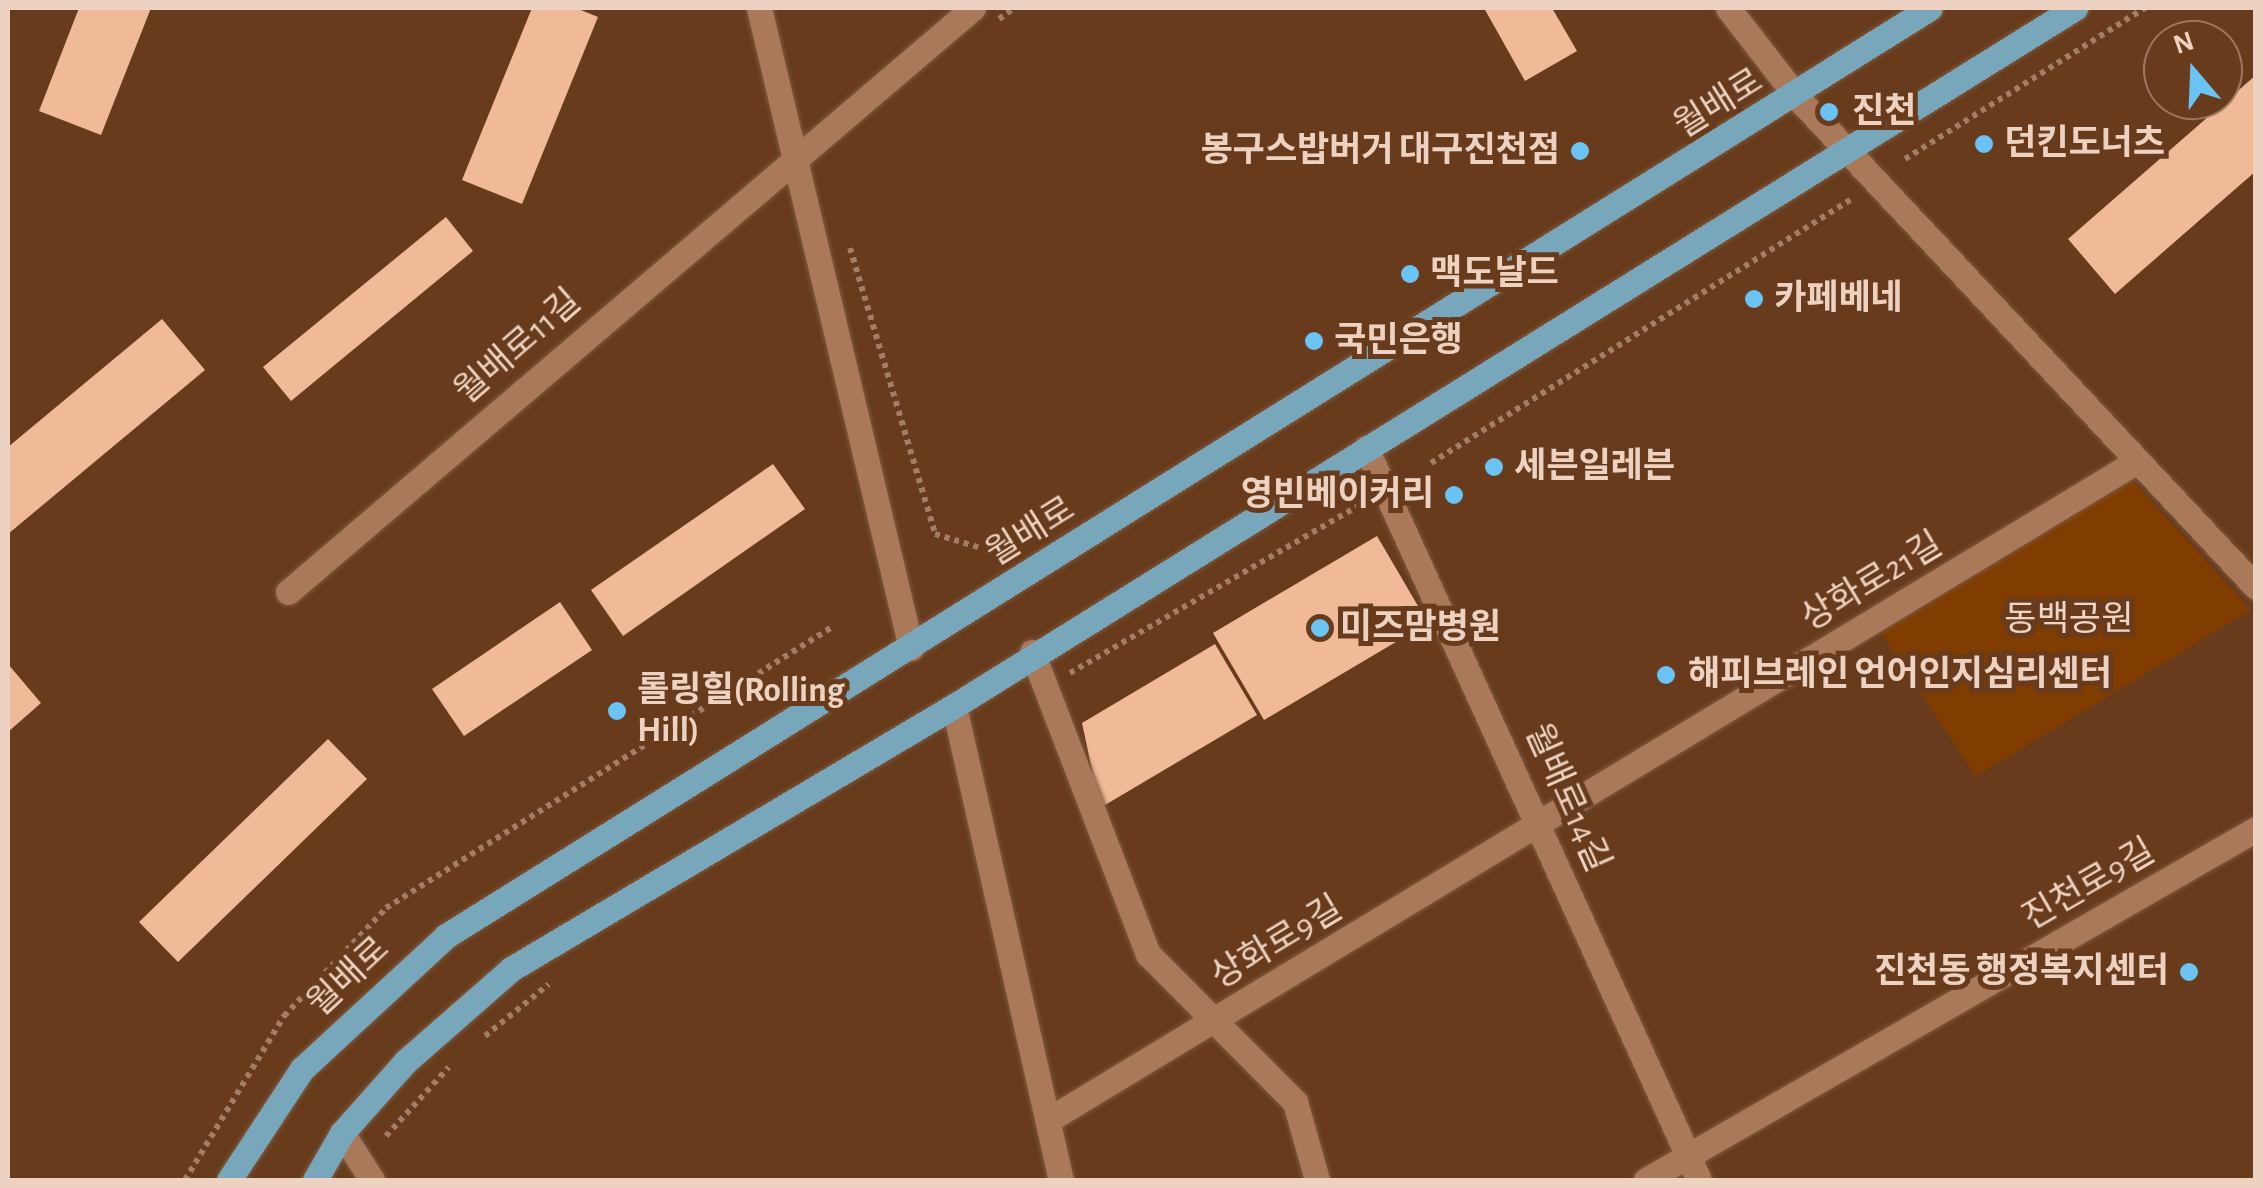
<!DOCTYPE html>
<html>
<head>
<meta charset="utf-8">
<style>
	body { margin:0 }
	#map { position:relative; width:2263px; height:1188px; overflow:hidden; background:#673b1c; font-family:"Alegreya Sans","Noto Sans KR",sans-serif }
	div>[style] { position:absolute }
	.green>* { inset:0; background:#813d00 }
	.building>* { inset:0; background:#f0ba99 }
	.path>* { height:6px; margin-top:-3px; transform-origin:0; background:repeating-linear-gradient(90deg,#a27e65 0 5px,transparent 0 10px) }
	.roads { filter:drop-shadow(0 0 2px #7e593e) drop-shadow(0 0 2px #7e593e) }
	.minor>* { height:25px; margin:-12.5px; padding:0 12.5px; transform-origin:12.5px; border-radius:12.5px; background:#aa7959 }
	.major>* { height:25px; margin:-12.5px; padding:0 12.5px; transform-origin:12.5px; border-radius:12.5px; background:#78a7bc }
	.dots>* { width:28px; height:28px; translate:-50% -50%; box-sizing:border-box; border:5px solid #673b1c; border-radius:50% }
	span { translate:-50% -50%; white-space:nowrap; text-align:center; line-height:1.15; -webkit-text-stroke:10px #673b1c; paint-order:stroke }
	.street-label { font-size:35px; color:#edd2c1 }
	.poi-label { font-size:35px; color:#edd2c1; font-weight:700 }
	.left { translate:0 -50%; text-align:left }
	.right { translate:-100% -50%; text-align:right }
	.park-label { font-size:35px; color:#efd5c6 }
	.frame { position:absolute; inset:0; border:10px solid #edd2c1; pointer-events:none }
	.north { position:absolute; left:2143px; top:20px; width:100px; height:100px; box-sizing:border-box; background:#673b1c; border:2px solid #9d775e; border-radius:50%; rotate:341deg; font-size:28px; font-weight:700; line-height:40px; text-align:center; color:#edd2c1 }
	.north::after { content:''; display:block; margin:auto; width:35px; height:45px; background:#6ac3f2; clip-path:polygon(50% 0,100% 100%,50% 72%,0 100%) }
</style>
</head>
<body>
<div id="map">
	<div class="green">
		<div style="clip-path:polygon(2132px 480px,2251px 610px,1976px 776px,1881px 633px)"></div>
	</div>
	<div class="building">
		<div style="clip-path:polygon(79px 8px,151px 8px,101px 135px,39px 111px)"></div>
		<div style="clip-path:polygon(532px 8px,576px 8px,598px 17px,522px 204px,462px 180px)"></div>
		<div style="clip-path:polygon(1484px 8px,1552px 8px,1577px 51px,1525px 81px)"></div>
		<div style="clip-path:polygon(2256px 75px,2256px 171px,2115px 294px,2068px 239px)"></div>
		<div style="clip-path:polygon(446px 217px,473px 251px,291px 401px,263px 367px)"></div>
		<div style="clip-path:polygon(162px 319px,205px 370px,8px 534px,8px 447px)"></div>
		<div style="clip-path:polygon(773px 464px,805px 509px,623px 636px,591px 590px)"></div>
		<div style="clip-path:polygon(1377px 536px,1428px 623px,1264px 720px,1213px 633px)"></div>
		<div style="clip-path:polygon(560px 602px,592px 650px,464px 736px,432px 689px)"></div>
		<div style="clip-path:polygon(1215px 644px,1257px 715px,1100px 808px,1082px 723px)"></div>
		<div style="clip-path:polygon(8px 664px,41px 703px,8px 732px)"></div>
		<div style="clip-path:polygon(328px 739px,367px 779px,178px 962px,139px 922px)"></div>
	</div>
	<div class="path">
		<div style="left:999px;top:19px;width:19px;rotate:-36deg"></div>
		<div style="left:1905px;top:159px;width:284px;rotate:-32.2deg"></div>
		<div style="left:850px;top:248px;width:298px;rotate:73.4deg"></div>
		<div style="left:935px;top:534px;width:69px;rotate:16.9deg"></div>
		<div style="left:1431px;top:463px;width:499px;rotate:-32.1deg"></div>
		<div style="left:1070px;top:673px;width:337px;rotate:-30.1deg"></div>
		<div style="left:485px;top:1036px;width:82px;rotate:-39.1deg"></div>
		<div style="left:386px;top:1136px;width:93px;rotate:-47.6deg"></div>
		<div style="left:185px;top:1180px;width:192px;rotate:-58.9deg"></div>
		<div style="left:284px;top:1016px;width:149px;rotate:-46.6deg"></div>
		<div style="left:386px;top:908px;width:527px;rotate:-32.21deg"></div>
	</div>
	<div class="roads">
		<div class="minor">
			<div style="left:759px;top:8px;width:658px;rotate:76.64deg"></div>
			<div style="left:1728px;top:8px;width:111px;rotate:52.3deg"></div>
			<div style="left:1796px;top:96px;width:673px;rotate:46.87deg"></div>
			<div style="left:1366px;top:448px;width:804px;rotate:65.54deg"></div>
			<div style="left:288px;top:592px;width:900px;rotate:-40.45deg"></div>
			<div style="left:1032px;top:652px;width:324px;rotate:69deg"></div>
			<div style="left:1148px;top:954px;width:209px;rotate:45.2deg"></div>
			<div style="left:1295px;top:1102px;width:81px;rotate:74.2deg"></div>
			<div style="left:954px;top:706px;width:486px;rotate:77.3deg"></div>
			<div style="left:1048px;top:1120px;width:1273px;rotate:-31.18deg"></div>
			<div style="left:342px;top:1133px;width:56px;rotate:57.4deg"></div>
			<div style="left:1646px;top:1180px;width:704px;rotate:-29.92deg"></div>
		</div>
		<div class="major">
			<div style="left:229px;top:1180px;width:133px;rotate:-56.7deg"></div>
			<div style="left:302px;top:1069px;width:196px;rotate:-42.7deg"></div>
			<div style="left:446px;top:936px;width:1750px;rotate:-32.02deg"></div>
			<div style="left:315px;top:1180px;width:54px;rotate:-60.1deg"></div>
			<div style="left:342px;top:1133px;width:96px;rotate:-48.4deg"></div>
			<div style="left:406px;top:1061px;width:140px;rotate:-41.2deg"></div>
			<div style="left:511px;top:969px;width:515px;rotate:-30.7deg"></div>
			<div style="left:954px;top:706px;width:1321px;rotate:-31.91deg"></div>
		</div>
	</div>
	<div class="dots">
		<div style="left:1829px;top:112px;background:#6ac3f2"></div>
		<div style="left:1984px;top:144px;background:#6ac3f2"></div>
		<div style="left:1580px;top:151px;background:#6ac3f2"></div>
		<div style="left:1410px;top:274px;background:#6ac3f2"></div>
		<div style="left:1754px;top:299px;background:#6ac3f2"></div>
		<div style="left:1314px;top:341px;background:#6ac3f2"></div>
		<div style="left:1494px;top:467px;background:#6ac3f2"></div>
		<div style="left:1454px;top:495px;background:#6ac3f2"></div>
		<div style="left:1320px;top:628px;background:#6ac3f2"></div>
		<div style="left:1666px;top:675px;background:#6ac3f2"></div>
		<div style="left:617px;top:711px;background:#6ac3f2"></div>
		<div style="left:2189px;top:972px;background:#6ac3f2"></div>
	</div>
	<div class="street-label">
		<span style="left:1719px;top:104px;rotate:-32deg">월배로</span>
		<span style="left:518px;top:347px;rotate:-41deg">월배로11길</span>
		<span style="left:1031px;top:532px;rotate:-32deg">월배로</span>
		<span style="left:1872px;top:582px;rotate:-31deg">상화로21길</span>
		<span style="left:1567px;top:798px;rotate:66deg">월배로14길</span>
		<span style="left:2089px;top:885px;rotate:-30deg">진천로9길</span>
		<span style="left:1277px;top:943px;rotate:-31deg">상화로9길</span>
		<span style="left:349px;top:977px;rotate:-43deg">월배로</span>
	</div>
	<div class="poi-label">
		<span class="left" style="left:1852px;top:112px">진천</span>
		<span class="left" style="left:2004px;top:144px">던킨도너츠</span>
		<span class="right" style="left:1560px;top:151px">봉구스밥버거 대구진천점</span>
		<span class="left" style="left:1430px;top:274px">맥도날드</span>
		<span class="left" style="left:1774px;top:299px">카페베네</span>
		<span class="left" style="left:1334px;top:341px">국민은행</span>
		<span class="left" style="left:1514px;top:467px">세븐일레븐</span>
		<span class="right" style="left:1434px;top:495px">영빈베이커리</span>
		<span class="left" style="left:1340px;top:628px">미즈맘병원</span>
		<span class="left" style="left:1688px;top:675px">해피브레인 언어인지심리센터</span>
		<span class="left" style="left:637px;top:711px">롤링힐(Rolling<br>Hill)</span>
		<span class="right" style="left:2169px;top:972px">진천동 행정복지센터</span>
	</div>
	<div class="park-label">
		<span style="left:2069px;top:620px">동백공원</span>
	</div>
	<div class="frame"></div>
	<div class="north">N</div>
</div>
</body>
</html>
